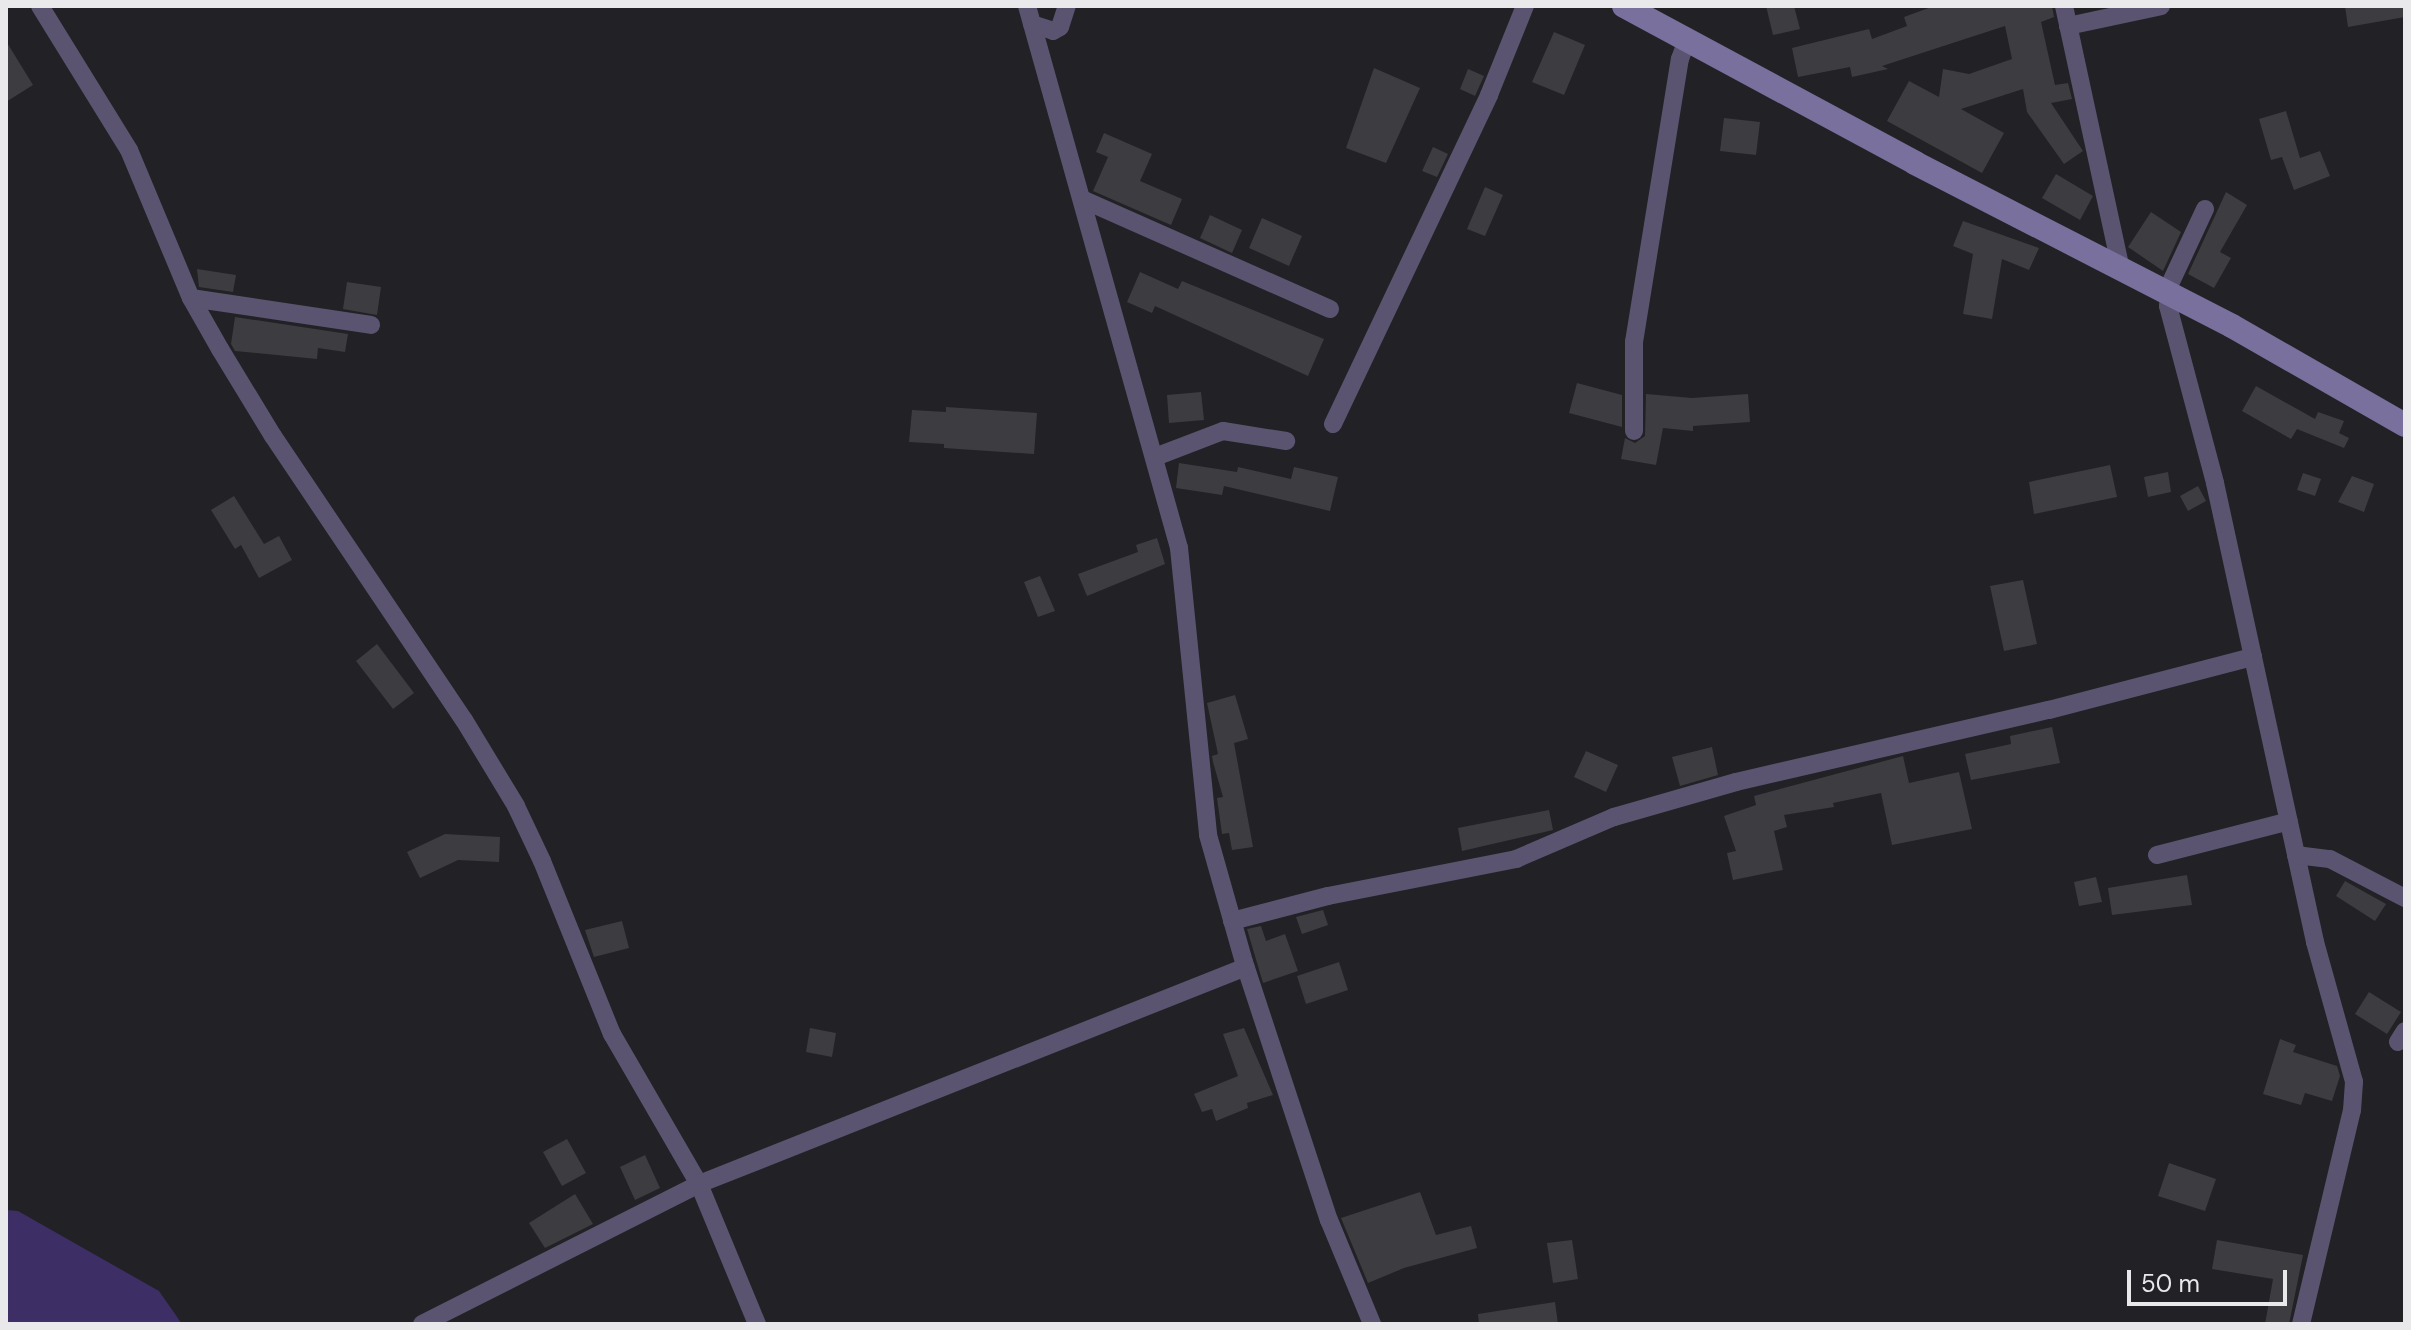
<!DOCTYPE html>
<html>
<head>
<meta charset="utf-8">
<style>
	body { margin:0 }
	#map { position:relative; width:2411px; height:1330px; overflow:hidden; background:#222125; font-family:"DM Sans",sans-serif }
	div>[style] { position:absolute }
	.green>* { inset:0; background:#3d2e65 }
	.building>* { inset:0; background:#3d3c40 }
	.street>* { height:18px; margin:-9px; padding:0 9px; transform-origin:9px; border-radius:9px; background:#5a5471 }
	.secondary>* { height:24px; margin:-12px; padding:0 12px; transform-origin:12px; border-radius:12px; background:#79709e }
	span { translate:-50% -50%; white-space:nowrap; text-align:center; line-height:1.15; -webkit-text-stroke:6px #222125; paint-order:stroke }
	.frame { position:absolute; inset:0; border:8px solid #e9e8eb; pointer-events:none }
	.scale { position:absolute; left:2127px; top:1270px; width:160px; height:36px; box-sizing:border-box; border:4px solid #e9e8eb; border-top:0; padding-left:10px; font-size:24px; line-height:28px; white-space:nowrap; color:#e9e8eb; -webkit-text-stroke:6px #222125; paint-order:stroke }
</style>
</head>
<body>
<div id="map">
	<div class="green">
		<div style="clip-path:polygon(6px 1210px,18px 1211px,159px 1291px,182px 1324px,6px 1324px)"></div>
	</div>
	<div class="building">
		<div style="clip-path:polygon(1766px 6px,1794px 6px,1800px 29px,1773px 35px)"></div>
		<div style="clip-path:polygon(1934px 6px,2052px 6px,2054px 17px,2041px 22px,2055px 85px,2068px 83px,2072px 99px,2051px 103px,2083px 151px,2064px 164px,2027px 112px,2023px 89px,1961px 109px,2004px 133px,1982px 173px,1887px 121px,1909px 81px,1939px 97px,1943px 69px,1969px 74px,2012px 59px,2005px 26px,1882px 66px,1888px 69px,1852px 77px,1850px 67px,1798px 77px,1792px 48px,1869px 29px,1872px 39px,1907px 26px,1904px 17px)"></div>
		<div style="clip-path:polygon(2345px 6px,2405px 6px,2405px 17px,2348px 27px)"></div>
		<div style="clip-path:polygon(1554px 32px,1585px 45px,1564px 95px,1532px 82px)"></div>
		<div style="clip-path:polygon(6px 41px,33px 85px,6px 102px)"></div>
		<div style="clip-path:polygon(1374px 68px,1420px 88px,1386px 163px,1346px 148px)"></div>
		<div style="clip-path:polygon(1468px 69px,1484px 76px,1475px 96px,1460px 89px)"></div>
		<div style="clip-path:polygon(2286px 111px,2300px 158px,2320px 151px,2330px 176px,2294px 190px,2282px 157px,2271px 160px,2259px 119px)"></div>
		<div style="clip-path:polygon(1724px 118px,1760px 122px,1756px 155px,1720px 151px)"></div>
		<div style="clip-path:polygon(1104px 133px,1152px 154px,1140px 181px,1182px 199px,1171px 225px,1093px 191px,1108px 157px,1096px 152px)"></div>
		<div style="clip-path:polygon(1433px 147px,1448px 154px,1437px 177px,1422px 171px)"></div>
		<div style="clip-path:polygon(2056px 174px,2093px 196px,2080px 220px,2042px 198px)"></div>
		<div style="clip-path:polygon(1485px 187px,1503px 195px,1485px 236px,1467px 229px)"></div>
		<div style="clip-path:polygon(2226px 192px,2247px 205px,2220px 252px,2231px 258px,2214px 288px,2188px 274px)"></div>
		<div style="clip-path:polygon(2151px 212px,2181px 232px,2163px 271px,2128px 247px)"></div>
		<div style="clip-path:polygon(1210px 215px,1242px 230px,1232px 253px,1200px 238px)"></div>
		<div style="clip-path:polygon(1262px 218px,1302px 236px,1289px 266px,1249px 248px)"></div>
		<div style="clip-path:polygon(1963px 221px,2039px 248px,2029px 270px,2002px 259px,1992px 319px,1963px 314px,1973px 254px,1953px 246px)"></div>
		<div style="clip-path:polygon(197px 269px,236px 275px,233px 292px,199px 287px)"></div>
		<div style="clip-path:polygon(1140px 272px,1178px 289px,1182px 281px,1324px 339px,1308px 376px,1155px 306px,1152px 313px,1127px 302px)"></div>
		<div style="clip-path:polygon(347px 282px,381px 287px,377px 315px,343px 309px)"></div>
		<div style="clip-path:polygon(235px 317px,348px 334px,345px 352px,318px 348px,317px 359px,235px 351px,231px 344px)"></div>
		<div style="clip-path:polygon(1577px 383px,1622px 395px,1622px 427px,1569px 413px)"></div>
		<div style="clip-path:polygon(2256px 386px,2315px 419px,2318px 412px,2344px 421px,2339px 433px,2349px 438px,2344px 448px,2297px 429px,2291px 439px,2242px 411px)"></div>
		<div style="clip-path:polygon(1201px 392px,1204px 420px,1169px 423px,1167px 395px)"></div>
		<div style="clip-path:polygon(1646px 394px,1692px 398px,1748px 394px,1750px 422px,1693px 426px,1693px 431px,1663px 428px,1656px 465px,1621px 459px,1625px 438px,1635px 443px,1645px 436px)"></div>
		<div style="clip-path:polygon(946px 407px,1037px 413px,1034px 454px,944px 448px,944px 444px,909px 442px,912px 410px,946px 412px)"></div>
		<div style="clip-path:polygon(1179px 463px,1237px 472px,1238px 467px,1291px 479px,1294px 467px,1338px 477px,1330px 511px,1224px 486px,1222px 495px,1176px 488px)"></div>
		<div style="clip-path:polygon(2110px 465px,2117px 497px,2034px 514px,2029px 482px)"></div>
		<div style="clip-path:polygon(2168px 472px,2171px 492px,2148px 497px,2144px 477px)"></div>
		<div style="clip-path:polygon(2303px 473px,2321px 479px,2315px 496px,2297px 490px)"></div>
		<div style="clip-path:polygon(2352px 476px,2374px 484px,2364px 512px,2338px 502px)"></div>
		<div style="clip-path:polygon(2198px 486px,2206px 501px,2188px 511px,2180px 496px)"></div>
		<div style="clip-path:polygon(234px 496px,264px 544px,279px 536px,292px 560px,259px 578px,241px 545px,235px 549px,211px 510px)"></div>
		<div style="clip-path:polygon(1157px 538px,1165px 564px,1087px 596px,1078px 574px,1138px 552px,1136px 545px)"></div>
		<div style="clip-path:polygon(1040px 576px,1055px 611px,1038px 617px,1024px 582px)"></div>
		<div style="clip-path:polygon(2023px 580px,2037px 644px,2004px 651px,1990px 586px)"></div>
		<div style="clip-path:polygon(377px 644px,414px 693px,393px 709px,356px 661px)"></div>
		<div style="clip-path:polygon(1235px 695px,1248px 739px,1234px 743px,1253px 847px,1232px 850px,1229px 833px,1222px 834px,1217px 798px,1223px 797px,1213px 762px,1212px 756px,1218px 754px,1207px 703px)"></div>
		<div style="clip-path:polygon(2052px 727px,2060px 763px,1971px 780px,1965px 754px,2011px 744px,2010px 736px)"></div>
		<div style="clip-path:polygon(1712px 747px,1718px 775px,1680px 786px,1672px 757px)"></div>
		<div style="clip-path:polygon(1586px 751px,1618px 765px,1606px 792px,1574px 777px)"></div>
		<div style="clip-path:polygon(1903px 756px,1909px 783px,1959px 772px,1972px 829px,1892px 845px,1881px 793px,1833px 803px,1834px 807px,1784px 815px,1787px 827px,1774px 831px,1783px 870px,1733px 880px,1727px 853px,1736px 851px,1724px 816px,1756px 805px,1754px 796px)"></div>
		<div style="clip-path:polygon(1549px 810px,1553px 830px,1462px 851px,1458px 828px)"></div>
		<div style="clip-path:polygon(445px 834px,500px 837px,499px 862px,458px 860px,420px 878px,407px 852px)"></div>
		<div style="clip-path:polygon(2187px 875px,2192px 905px,2112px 915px,2108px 888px)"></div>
		<div style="clip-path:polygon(2096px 877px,2102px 902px,2079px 906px,2074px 882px)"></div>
		<div style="clip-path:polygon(2345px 881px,2386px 904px,2375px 921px,2336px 896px)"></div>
		<div style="clip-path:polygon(1323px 910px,1328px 925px,1302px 934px,1296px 917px)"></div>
		<div style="clip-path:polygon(622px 921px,629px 948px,594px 957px,585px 930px)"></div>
		<div style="clip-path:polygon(1261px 926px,1266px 941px,1285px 934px,1298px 971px,1263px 983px,1247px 929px)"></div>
		<div style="clip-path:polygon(1339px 962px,1348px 990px,1306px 1004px,1297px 976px)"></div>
		<div style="clip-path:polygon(2369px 992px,2401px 1012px,2387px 1034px,2355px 1014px)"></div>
		<div style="clip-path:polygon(810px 1028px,836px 1033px,832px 1057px,806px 1052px)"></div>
		<div style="clip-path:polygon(1244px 1028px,1273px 1095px,1247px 1103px,1248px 1108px,1216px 1121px,1212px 1109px,1202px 1112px,1194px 1094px,1238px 1076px,1223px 1034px)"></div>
		<div style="clip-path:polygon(2280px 1039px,2296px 1045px,2293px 1052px,2337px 1066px,2340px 1076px,2332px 1101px,2305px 1093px,2301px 1105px,2263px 1094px)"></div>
		<div style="clip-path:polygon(567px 1139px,586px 1173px,562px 1186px,543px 1152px)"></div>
		<div style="clip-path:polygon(645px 1155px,660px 1188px,635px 1200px,620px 1167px)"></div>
		<div style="clip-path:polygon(2169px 1163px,2216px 1179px,2205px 1211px,2158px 1196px)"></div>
		<div style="clip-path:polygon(1420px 1192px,1436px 1235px,1471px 1226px,1477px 1248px,1404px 1268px,1368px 1283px,1341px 1218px)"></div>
		<div style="clip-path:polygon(575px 1194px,593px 1224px,545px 1248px,529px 1223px)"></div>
		<div style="clip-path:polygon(1572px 1240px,1578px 1279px,1553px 1283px,1547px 1243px)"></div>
		<div style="clip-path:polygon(2217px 1240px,2303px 1255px,2289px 1324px,2265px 1324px,2273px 1279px,2212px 1269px)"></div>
		<div style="clip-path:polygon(1555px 1302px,1558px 1324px,1479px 1324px,1478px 1314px)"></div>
	</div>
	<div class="street">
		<div style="left:40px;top:6px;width:169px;rotate:58.3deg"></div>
		<div style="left:129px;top:150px;width:160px;rotate:67.3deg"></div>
		<div style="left:191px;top:298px;width:59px;rotate:60.4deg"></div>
		<div style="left:220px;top:349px;width:102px;rotate:58.7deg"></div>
		<div style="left:273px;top:436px;width:342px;rotate:56.1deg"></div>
		<div style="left:464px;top:720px;width:100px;rotate:58.8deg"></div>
		<div style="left:516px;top:806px;width:61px;rotate:64.7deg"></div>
		<div style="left:542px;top:861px;width:187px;rotate:68deg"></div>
		<div style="left:612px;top:1034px;width:173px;rotate:59.9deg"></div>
		<div style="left:699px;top:1184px;width:152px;rotate:67.5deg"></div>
		<div style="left:1027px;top:6px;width:563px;rotate:74.33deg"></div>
		<div style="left:1179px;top:548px;width:288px;rotate:84.2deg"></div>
		<div style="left:1208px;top:835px;width:132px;rotate:74.2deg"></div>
		<div style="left:1244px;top:962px;width:272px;rotate:71.8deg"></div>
		<div style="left:1329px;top:1220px;width:113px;rotate:67.5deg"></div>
		<div style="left:2064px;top:6px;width:270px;rotate:77.8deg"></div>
		<div style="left:1032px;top:24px;width:22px;rotate:18deg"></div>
		<div style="left:1053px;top:31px;width:8px;rotate:-30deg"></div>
		<div style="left:1060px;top:27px;width:22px;rotate:-72deg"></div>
		<div style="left:2068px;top:26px;width:95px;rotate:-12.1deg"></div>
		<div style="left:1084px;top:200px;width:269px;rotate:23.9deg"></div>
		<div style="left:2205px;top:209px;width:83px;rotate:115deg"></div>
		<div style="left:2170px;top:284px;width:22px;rotate:95deg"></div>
		<div style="left:2168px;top:306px;width:183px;rotate:75.1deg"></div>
		<div style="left:2215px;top:483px;width:470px;rotate:77.7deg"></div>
		<div style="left:2315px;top:942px;width:145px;rotate:74.4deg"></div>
		<div style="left:2354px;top:1082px;width:28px;rotate:94deg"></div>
		<div style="left:2352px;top:1110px;width:220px;rotate:103.4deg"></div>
		<div style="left:191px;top:298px;width:182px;rotate:8.5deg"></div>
		<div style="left:1333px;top:424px;width:364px;rotate:-64.6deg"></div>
		<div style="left:1489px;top:95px;width:96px;rotate:-68deg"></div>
		<div style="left:1634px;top:431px;width:89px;rotate:-90deg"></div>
		<div style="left:1634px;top:342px;width:287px;rotate:-80.8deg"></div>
		<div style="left:1680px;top:59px;width:20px;rotate:-70deg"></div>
		<div style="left:1155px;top:457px;width:73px;rotate:-20.9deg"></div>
		<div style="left:1223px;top:431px;width:64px;rotate:9deg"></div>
		<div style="left:2157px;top:855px;width:136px;rotate:-14.4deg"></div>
		<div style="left:2296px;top:855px;width:34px;rotate:7deg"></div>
		<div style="left:2330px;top:859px;width:85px;rotate:27.5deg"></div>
		<div style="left:1232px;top:921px;width:99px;rotate:-14.6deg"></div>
		<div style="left:1328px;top:896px;width:192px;rotate:-11.1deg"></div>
		<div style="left:1516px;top:859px;width:107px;rotate:-23.2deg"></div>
		<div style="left:1614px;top:817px;width:127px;rotate:-16deg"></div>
		<div style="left:1736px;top:782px;width:321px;rotate:-13deg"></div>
		<div style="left:2049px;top:710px;width:211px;rotate:-14.6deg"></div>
		<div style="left:2398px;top:1042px;width:13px;rotate:-58deg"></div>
		<div style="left:422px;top:1324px;width:310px;rotate:-26.8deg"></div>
		<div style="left:699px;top:1184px;width:588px;rotate:-21.64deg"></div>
	</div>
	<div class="secondary">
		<div style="left:1624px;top:6px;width:331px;rotate:28.3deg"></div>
		<div style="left:1915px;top:163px;width:356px;rotate:27.2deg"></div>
		<div style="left:2232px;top:326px;width:199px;rotate:29.8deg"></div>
	</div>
	<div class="frame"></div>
	<div class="scale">50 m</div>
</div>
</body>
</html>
